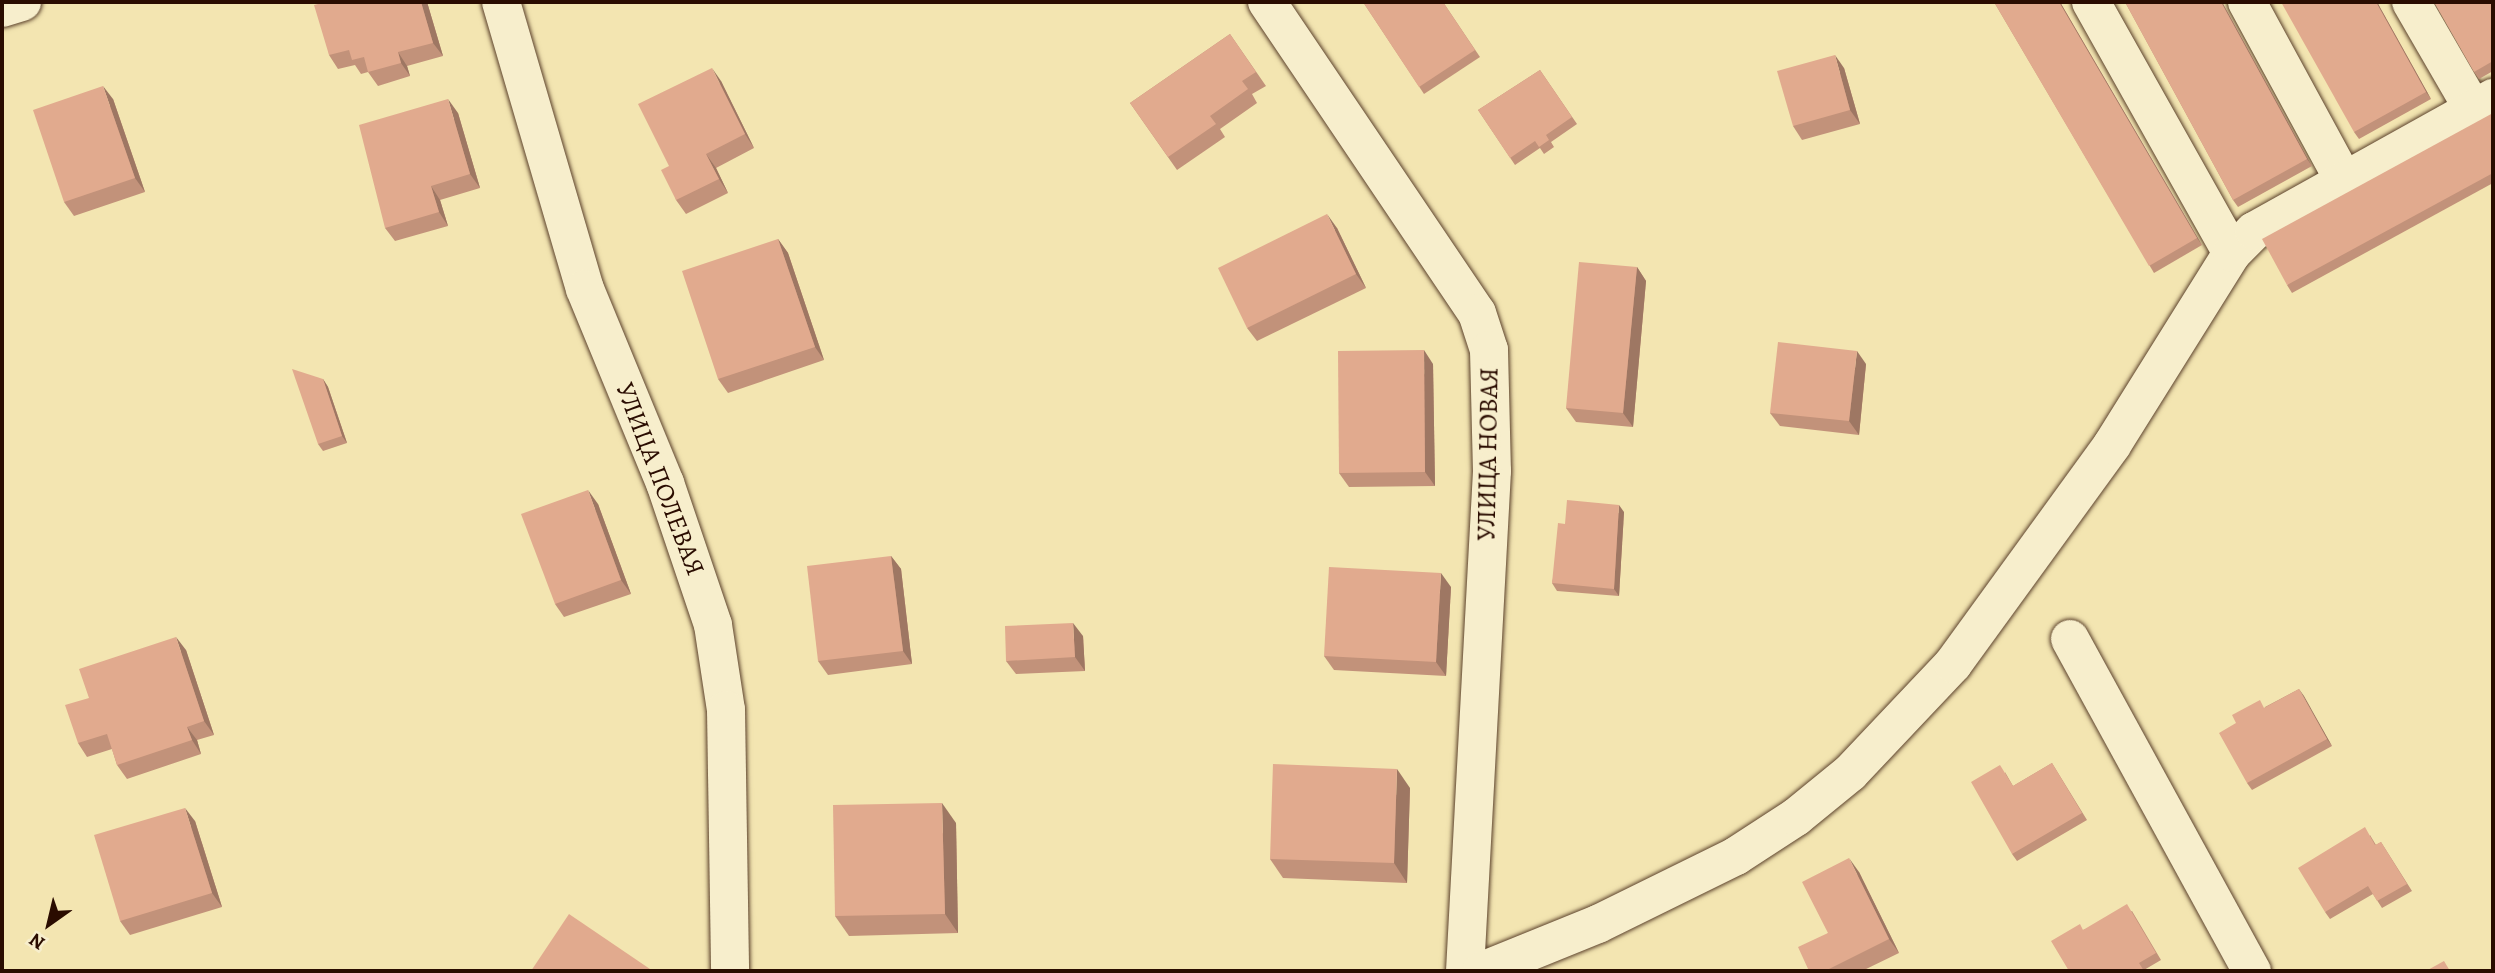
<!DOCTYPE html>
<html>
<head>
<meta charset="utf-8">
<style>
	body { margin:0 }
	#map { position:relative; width:2495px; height:973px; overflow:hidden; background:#f3e5b1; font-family:Alegreya,serif }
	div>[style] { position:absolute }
	.roads { filter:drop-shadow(0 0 2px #5c422c) drop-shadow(0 0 2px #5c422c) }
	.minor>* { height:38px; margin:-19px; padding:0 19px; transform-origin:19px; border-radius:19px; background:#f7eecc }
	.wall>* { inset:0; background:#c2927a }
	.shaded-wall>* { inset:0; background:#9e7763 }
	.building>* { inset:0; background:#e1aa8e }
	span { translate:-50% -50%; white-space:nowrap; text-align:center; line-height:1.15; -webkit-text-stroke:7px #f7eecc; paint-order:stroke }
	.street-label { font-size:26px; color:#2a0c00 }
	.frame { position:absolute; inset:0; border:4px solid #2a0c00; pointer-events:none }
	.north { position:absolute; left:14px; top:889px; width:70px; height:70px; -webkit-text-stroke:5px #f7eecc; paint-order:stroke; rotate:214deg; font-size:19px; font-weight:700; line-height:28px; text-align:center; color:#2a0c00 }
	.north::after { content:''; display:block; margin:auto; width:24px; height:32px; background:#2a0c00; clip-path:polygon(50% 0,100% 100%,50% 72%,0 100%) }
</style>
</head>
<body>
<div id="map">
	<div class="roads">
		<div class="minor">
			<div style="left:501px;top:2px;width:299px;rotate:73.7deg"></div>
			<div style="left:585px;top:289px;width:210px;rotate:67.6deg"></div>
			<div style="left:665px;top:483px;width:150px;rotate:71.3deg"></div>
			<div style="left:713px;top:625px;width:86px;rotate:81.3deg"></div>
			<div style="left:726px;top:710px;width:261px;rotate:89.1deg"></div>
			<div style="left:1267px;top:2px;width:375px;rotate:56deg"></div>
			<div style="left:1477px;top:313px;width:39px;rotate:72deg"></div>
			<div style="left:1489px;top:350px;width:121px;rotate:88.6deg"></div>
			<div style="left:1492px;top:471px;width:501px;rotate:93.09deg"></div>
			<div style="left:2091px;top:2px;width:288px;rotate:60.7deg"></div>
			<div style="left:2247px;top:2px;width:201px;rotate:61.5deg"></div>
			<div style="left:2411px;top:2px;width:124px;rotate:59.9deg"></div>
			<div style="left:2px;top:8px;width:21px;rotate:-17deg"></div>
			<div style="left:2070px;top:639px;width:379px;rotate:61.3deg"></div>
			<div style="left:1482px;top:971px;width:125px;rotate:-22.1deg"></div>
			<div style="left:1598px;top:924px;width:154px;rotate:-26.2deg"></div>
			<div style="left:1736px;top:856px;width:72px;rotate:-33deg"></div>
			<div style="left:1796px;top:817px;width:70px;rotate:-39.2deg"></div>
			<div style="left:1850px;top:773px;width:150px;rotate:-46.6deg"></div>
			<div style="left:1953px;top:664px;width:271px;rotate:-54deg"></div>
			<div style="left:2112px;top:445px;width:226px;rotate:-58deg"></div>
			<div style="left:2232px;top:253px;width:31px;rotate:-45deg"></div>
			<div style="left:2254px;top:231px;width:274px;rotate:-29.1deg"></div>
		</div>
	</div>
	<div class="wall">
		<div style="clip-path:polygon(326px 2px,427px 2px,443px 56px,407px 66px,410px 76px,378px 86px,368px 72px,361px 74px,355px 65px,338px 69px,329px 55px)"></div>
		<div style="clip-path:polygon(1363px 2px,1443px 2px,1480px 57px,1424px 94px)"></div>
		<div style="clip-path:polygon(1994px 2px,2060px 2px,2202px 245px,2154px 273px)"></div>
		<div style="clip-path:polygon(2125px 2px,2222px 2px,2312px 166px,2238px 207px,2233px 200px)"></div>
		<div style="clip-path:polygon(2377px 2px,2431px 99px,2359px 139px,2354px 132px)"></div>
		<div style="clip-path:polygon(2493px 2px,2493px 71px,2479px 79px,2474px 72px)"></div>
		<div style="clip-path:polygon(1230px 34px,1266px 86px,1252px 94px,1257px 103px,1220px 129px,1225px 137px,1177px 170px,1130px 103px)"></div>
		<div style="clip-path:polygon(1844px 68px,1860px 124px,1802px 140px,1793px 126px)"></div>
		<div style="clip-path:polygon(1540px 70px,1577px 124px,1551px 142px,1554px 147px,1544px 154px,1540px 148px,1515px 165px,1478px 110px)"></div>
		<div style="clip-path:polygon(721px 81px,754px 148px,716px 168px,728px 193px,686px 214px,676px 200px,669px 166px)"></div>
		<div style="clip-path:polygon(113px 99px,145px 192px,74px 216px,64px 202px)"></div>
		<div style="clip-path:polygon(458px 113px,480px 188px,440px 200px,448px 226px,395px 241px,385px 228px)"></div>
		<div style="clip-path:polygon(2493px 113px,2493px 183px,2292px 293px,2287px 285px)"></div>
		<div style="clip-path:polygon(1337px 228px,1366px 288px,1257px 341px,1247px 328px)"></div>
		<div style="clip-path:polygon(778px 239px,788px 253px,824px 360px,728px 393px,718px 379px)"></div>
		<div style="clip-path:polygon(1637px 267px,1646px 281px,1633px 427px,1576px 422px,1566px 408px)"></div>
		<div style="clip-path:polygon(1433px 364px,1435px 486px,1349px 487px,1339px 473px)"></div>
		<div style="clip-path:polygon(1866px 364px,1859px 435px,1780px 426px,1770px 413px)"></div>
		<div style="clip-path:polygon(323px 379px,328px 387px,347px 443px,323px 451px,318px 444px)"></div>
		<div style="clip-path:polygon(598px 504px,631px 594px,564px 617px,555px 604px)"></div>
		<div style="clip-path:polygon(1624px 512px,1619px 596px,1557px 591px,1552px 583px,1565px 524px)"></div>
		<div style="clip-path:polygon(891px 556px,901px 569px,912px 664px,828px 675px,818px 661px)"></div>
		<div style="clip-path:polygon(1451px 587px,1446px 676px,1334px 670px,1324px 656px)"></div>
		<div style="clip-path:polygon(1083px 636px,1085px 671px,1016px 674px,1006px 661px)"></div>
		<div style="clip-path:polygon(186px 650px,214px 735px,197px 740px,201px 754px,127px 779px,117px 765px,112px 749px,87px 757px,78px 743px,89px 698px)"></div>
		<div style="clip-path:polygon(2299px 689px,2332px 746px,2252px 790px,2247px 783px,2265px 707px)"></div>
		<div style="clip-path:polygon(2052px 763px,2087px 820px,2017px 861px,2012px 854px,2005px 772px,2013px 786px)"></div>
		<div style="clip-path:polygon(1410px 788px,1407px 883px,1283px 878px,1270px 859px)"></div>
		<div style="clip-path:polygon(195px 821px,222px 907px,130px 935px,120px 921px)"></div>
		<div style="clip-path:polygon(956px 823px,958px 933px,849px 936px,835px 916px)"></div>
		<div style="clip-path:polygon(2370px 835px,2376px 845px,2381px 842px,2412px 891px,2382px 908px,2373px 894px,2330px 919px,2325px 912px)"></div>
		<div style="clip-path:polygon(1859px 872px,1899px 953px,1862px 971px,1809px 971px,1828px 933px)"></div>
		<div style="clip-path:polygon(2132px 911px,2161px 960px,2144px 970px,2145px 971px,2069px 971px,2083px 930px)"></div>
	</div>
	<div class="shaded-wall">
		<div style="clip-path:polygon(421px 2px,427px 2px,443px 56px,433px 43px)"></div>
		<div style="clip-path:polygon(2059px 2px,2060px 2px,2202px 245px,2197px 238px)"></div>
		<div style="clip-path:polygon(2221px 2px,2222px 2px,2312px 166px,2307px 159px)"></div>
		<div style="clip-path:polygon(2376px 2px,2377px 2px,2431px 99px,2426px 92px)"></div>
		<div style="clip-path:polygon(398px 52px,407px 66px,410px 76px,401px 63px)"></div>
		<div style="clip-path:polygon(1835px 55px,1844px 68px,1860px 124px,1850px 110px)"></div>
		<div style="clip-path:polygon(712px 68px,721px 81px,754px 148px,745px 134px)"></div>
		<div style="clip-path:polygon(103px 86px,113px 99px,145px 192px,135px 178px)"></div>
		<div style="clip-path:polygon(448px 99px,458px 113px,480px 188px,470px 174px)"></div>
		<div style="clip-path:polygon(706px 154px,716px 168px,728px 193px,719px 179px)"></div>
		<div style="clip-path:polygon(431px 186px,440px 200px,448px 226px,439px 212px)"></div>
		<div style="clip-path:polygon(1327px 214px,1337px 228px,1366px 288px,1356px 274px)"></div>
		<div style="clip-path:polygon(778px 239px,788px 253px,824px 360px,815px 347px)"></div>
		<div style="clip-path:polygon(1637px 267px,1646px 281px,1633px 427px,1623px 413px)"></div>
		<div style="clip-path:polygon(1424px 350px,1433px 364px,1435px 486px,1425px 472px)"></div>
		<div style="clip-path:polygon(1857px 351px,1866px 364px,1859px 435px,1849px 421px)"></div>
		<div style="clip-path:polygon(323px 379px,328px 387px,347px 443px,342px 436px)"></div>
		<div style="clip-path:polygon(588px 490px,598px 504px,631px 594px,621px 580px)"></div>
		<div style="clip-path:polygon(1619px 505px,1624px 512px,1619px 596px,1614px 589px)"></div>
		<div style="clip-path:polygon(891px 556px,901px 569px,912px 664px,903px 651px)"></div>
		<div style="clip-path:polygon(1441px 573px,1451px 587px,1446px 676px,1436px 662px)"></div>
		<div style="clip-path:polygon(1073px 623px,1083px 636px,1085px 671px,1075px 657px)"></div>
		<div style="clip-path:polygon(176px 637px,186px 650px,214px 735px,204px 721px)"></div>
		<div style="clip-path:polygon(2299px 689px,2304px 696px,2332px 746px,2327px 739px)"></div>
		<div style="clip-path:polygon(187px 727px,197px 740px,201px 754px,192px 740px)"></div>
		<div style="clip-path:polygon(1397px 769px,1410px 788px,1407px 883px,1394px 863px)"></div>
		<div style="clip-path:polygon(942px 803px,956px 823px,958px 933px,945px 914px)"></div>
		<div style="clip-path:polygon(185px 808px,195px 821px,222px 907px,212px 893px)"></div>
		<div style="clip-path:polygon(1849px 858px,1859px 872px,1899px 953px,1889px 939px)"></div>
	</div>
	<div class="building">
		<div style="clip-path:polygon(326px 2px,421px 2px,433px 43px,398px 52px,401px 63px,368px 72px,364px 57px,352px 60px,349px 50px,329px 55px,314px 5px)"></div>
		<div style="clip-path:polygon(1363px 2px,1443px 2px,1475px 50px,1419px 87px)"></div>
		<div style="clip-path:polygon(1994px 2px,2059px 2px,2197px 238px,2149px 266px)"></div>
		<div style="clip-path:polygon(2125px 2px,2221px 2px,2307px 159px,2233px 200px)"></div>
		<div style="clip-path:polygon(2281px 2px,2376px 2px,2426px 92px,2354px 132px)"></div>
		<div style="clip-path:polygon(2434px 2px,2493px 2px,2493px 61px,2474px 72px)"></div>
		<div style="clip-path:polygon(1230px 34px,1256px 72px,1242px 81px,1248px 89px,1210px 116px,1216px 124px,1168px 157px,1130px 103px)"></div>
		<div style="clip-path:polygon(1835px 55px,1850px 110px,1793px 126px,1777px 71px)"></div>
		<div style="clip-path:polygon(712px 68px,745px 134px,706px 154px,719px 179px,676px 200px,661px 170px,669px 166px,638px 104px)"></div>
		<div style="clip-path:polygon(1540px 70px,1572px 117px,1546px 135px,1549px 140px,1539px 147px,1535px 141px,1510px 158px,1478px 110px)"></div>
		<div style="clip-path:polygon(103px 86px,135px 178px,64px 202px,33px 110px)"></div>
		<div style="clip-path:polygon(448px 99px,470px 174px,431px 186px,439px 212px,385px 228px,359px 125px)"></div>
		<div style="clip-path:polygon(2493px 113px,2493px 173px,2287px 285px,2262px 239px)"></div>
		<div style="clip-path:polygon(1327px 214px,1356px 274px,1247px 328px,1218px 268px)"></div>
		<div style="clip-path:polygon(778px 239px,815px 347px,718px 379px,682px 271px)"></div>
		<div style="clip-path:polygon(1579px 262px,1637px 267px,1623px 413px,1566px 408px)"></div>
		<div style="clip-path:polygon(1778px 342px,1857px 351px,1849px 421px,1770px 413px)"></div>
		<div style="clip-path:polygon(1424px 350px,1425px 472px,1339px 473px,1338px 351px)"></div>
		<div style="clip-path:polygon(292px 369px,323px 379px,342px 436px,318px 444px)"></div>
		<div style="clip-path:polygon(588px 490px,621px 580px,555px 604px,521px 514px)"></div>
		<div style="clip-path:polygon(1567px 500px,1619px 505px,1614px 589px,1552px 583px,1558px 523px,1565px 524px)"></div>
		<div style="clip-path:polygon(891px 556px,903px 651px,818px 661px,807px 566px)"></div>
		<div style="clip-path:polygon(1329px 567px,1441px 573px,1436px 662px,1324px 656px)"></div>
		<div style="clip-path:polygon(1073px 623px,1075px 657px,1006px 661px,1005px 626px)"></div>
		<div style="clip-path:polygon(176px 637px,204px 721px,187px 727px,192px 740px,117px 765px,107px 734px,78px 743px,65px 705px,89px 698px,79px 669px)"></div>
		<div style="clip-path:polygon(2299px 689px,2327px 739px,2247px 783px,2219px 733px,2236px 723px,2232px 715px,2260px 700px,2264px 708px)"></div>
		<div style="clip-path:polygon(2052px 763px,2082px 813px,2012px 854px,1971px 782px,2000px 765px,2013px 786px)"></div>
		<div style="clip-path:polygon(1273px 764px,1397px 769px,1394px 863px,1270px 859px)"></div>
		<div style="clip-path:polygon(942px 803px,945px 914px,835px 916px,833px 805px)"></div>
		<div style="clip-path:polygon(185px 808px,212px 893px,120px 921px,94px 835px)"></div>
		<div style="clip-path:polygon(2365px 827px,2375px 845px,2381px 842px,2407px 884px,2377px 901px,2368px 886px,2325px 912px,2298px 868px)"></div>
		<div style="clip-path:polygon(1849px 858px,1889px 939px,1825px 971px,1809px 971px,1798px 947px,1828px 933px,1802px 882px)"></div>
		<div style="clip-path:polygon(2127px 904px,2156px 953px,2139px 963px,2144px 971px,2069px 971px,2051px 941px,2080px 924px,2083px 930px)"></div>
		<div style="clip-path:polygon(569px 914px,650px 969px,648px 971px,531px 971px)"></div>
		<div style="clip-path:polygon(2444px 961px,2450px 971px,2426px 971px)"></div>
	</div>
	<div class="street-label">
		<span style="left:1488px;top:454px;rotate:-89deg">УЛИЦА НОВАЯ</span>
		<span style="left:660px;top:479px;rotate:69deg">УЛИЦА ПОЛЕВАЯ</span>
	</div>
	<div class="frame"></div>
	<div class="north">N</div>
</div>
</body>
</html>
